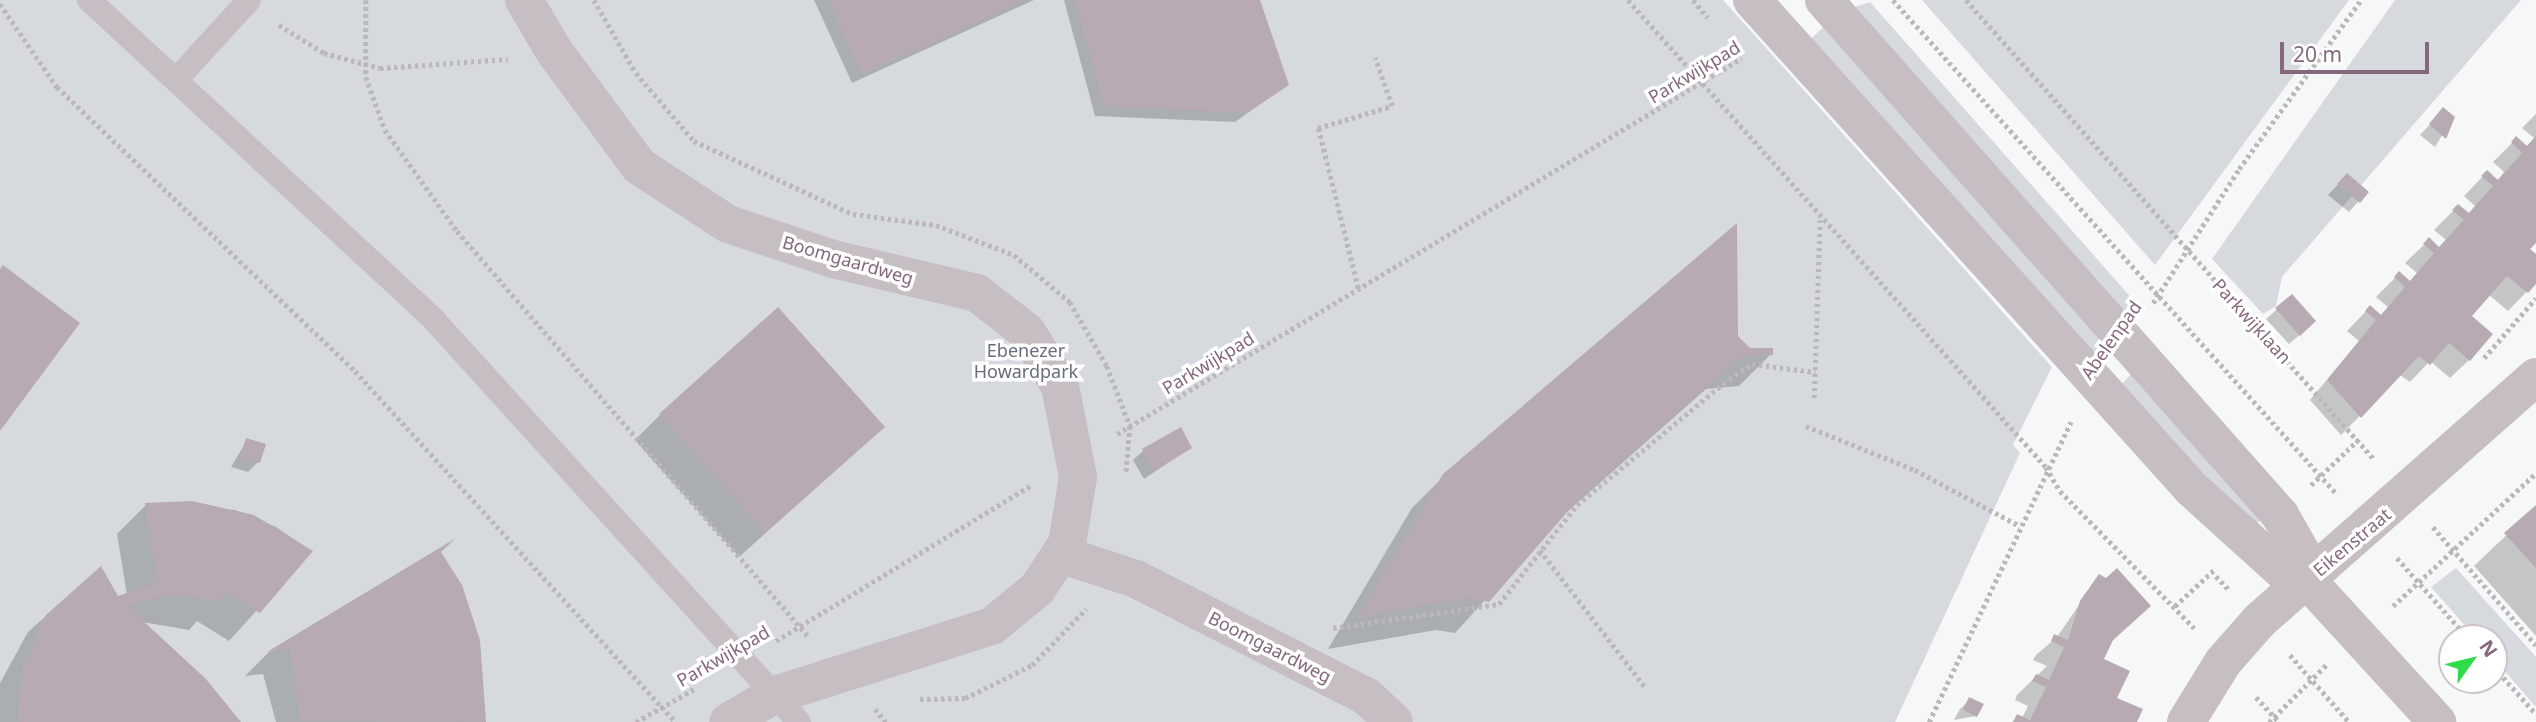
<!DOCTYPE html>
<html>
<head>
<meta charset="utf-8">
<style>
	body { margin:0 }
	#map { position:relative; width:2536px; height:722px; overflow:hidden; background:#f5f8f7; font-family:"Noto Sans",sans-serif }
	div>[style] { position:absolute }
	.green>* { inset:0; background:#d6dade }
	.shadow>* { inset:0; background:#0003 }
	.building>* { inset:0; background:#b7aab3 }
	.path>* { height:4.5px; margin-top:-2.25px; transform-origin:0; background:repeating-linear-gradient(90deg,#bdb7bb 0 3.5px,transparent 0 7px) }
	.service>* { height:24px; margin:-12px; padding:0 12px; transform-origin:12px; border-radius:12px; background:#c7bec4 }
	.minor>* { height:38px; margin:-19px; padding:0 19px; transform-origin:19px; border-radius:19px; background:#c7bec4 }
	.tertiary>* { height:38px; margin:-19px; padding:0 19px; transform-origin:19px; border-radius:19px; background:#c7bec4 }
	span { translate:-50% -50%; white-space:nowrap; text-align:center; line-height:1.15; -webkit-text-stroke:7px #fff; paint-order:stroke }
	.street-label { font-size:18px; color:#85687b }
	.park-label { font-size:18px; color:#676d7c }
	.north { position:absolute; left:2438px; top:624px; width:70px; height:70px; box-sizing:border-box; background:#fff; border:2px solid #cec3ca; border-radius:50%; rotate:56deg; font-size:19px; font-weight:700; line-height:28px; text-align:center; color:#85687b }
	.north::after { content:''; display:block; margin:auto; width:24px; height:32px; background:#31dc4a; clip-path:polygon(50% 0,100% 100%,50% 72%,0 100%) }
	.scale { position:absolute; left:2280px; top:42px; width:149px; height:32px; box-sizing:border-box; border:4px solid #85687b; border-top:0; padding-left:9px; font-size:21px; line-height:24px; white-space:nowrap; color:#85687b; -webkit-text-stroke:5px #fff; paint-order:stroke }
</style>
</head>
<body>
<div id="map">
	<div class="green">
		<div style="clip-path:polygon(0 0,1723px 0,2052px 367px,2013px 445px,2020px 453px,1895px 722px,0 722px)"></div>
		<div style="clip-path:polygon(1922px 0,2349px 0,2155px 265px)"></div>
		<div style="clip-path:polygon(2395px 0,2521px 0,2282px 277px,2276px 306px,2263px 314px,2212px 259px)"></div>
		<div style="clip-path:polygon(1870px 2px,2135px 302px,2126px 314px,1852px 8px)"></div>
		<div style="clip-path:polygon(1824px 26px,2106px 336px,2095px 360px,1810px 40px)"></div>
		<div style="clip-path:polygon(2135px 369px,2266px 514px,2253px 528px,2122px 384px)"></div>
		<div style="clip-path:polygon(2456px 568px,2536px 657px,2536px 707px,2494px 659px,2494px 638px,2476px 638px,2431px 587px)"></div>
	</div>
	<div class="shadow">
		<div style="clip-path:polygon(814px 0,1034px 0,852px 83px)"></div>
		<div style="clip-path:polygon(1064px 0,1259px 0,1287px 85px,1235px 122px,1095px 116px)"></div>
		<div style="clip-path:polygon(2536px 114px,2536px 240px,2528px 249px,2536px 257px,2536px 282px,2508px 311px,2488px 294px,2469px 316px,2469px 360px,2450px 378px,2430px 361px,2410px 382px,2400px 375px,2341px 435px,2310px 400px,2359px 341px,2347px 331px,2370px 307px,2380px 316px,2388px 307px,2376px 297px,2399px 274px,2409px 282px,2417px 273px,2405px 263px,2429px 240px,2438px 249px,2446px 240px,2434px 230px,2458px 206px,2468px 214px,2475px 206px,2464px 196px,2487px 172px,2497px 181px,2504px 172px,2493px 162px,2516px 139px,2526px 147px,2534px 138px,2522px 128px)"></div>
		<div style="clip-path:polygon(2453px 117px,2435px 147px,2420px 135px,2434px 120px)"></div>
		<div style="clip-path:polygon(2347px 175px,2367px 192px,2349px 212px,2328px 195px)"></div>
		<div style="clip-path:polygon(2292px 296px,2304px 331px,2289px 344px,2266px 319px)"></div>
		<div style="clip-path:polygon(1736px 336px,1749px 350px,1771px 354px,1739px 386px,1706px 389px,1559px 519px,1455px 633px,1436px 630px,1328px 649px,1412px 508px,1445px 475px)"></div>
		<div style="clip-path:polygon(660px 415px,857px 451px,739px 557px,635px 440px)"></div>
		<div style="clip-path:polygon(247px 440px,258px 462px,248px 472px,231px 467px)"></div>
		<div style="clip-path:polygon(1190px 448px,1144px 479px,1133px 460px,1143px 451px)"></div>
		<div style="clip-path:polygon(146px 505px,235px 510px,276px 527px,311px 551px,229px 641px,197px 621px,189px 630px,142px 622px,241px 722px,0 722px,0 683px,28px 632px,100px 568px,117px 598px,127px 595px,117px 534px)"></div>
		<div style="clip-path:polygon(2536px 507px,2536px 636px,2474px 566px)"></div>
		<div style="clip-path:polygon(445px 547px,439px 552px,478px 640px,483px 722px,276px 722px,263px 674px,245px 676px,268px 653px)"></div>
		<div style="clip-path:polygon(2099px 576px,2149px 606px,2110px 643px,2102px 660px,2115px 699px,2135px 722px,2011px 722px,2022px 718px,2028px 706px,2015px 700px,2017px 695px,2047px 666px,2033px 660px,2036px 655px,2057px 637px)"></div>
		<div style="clip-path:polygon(1970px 699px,1976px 716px,1954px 720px,1960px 709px)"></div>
	</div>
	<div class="building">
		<div style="clip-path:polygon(828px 0,1025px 0,862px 75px)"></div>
		<div style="clip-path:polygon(1075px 0,1260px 0,1289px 85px,1247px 113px,1105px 106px)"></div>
		<div style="clip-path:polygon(2443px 107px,2455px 117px,2446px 139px,2429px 124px)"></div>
		<div style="clip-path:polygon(2516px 136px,2527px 146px,2536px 136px,2536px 243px,2530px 249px,2536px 254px,2536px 284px,2528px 293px,2507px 276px,2472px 316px,2493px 334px,2470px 361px,2449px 343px,2430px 365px,2419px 356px,2361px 418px,2327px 380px,2376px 320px,2365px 311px,2370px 305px,2381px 315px,2405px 287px,2394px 277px,2399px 271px,2410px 281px,2434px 253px,2423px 244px,2429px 237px,2439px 247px,2464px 220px,2452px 210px,2458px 204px,2469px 213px,2493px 186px,2481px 176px,2487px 170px,2498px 180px,2522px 153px,2511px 142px)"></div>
		<div style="clip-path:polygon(2347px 173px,2369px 192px,2360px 203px,2337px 184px)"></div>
		<div style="clip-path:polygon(1737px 223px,1738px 336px,1750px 348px,1773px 348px,1773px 355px,1740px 357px,1575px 503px,1489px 602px,1470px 598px,1357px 618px,1443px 474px)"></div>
		<div style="clip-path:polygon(3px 265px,80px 323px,0 431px,0 269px)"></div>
		<div style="clip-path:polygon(2292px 294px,2316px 321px,2300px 336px,2275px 308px)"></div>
		<div style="clip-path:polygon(778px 307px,885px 427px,765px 533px,659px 414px)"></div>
		<div style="clip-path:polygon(1181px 427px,1192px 448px,1154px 471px,1142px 449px)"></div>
		<div style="clip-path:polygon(246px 438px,266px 444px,260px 463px,240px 458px)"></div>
		<div style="clip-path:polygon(192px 501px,254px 515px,313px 551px,260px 613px,224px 591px,219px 602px,173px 594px,128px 607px,206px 679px,241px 722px,18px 722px,22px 670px,46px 615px,101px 566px,118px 596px,158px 582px,145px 503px)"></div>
		<div style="clip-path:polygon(2536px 505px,2536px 568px,2504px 533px)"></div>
		<div style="clip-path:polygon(456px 538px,441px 552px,462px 585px,480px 640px,486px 722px,301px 721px,290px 648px,267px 652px)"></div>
		<div style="clip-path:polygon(2117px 568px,2151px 606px,2113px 640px,2104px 659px,2130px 671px,2117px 698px,2143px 709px,2137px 722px,2013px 722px,2017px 714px,2030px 720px,2046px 687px,2032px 681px,2036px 674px,2049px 680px,2064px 647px,2051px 641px,2054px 634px,2068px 640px,2080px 601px,2099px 574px,2106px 578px)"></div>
		<div style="clip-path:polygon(1969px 697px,1984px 704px,1977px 717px,1963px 710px)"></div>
	</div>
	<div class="path">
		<div style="left:366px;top:0;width:77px;rotate:90deg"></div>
		<div style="left:366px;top:77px;width:56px;rotate:70.3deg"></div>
		<div style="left:385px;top:130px;width:124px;rotate:54.5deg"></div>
		<div style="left:457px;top:231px;width:536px;rotate:49.09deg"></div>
		<div style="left:594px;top:0;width:84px;rotate:60.1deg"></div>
		<div style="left:636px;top:73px;width:89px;rotate:49.5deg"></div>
		<div style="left:694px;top:141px;width:175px;rotate:24.7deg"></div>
		<div style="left:853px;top:214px;width:84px;rotate:7.5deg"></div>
		<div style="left:936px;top:225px;width:84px;rotate:21deg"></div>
		<div style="left:1014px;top:255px;width:73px;rotate:40deg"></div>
		<div style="left:1070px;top:302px;width:74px;rotate:60deg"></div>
		<div style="left:1107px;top:366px;width:64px;rotate:69deg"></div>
		<div style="left:1130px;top:426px;width:49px;rotate:94.7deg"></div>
		<div style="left:1628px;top:0;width:627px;rotate:48.17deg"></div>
		<div style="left:2046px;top:467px;width:28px;rotate:60deg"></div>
		<div style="left:2060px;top:491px;width:192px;rotate:45.6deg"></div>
		<div style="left:1693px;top:0;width:23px;rotate:50deg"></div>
		<div style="left:1893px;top:0;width:663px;rotate:48.06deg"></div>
		<div style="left:1966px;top:0;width:614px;rotate:48.37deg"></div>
		<div style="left:0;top:4px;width:101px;rotate:55.5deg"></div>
		<div style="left:57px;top:87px;width:412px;rotate:43.6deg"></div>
		<div style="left:355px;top:371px;width:475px;rotate:47.6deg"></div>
		<div style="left:279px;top:25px;width:53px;rotate:31.9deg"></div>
		<div style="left:324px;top:53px;width:58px;rotate:15deg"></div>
		<div style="left:380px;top:68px;width:128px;rotate:-4deg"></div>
		<div style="left:1358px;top:288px;width:165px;rotate:-104deg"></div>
		<div style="left:1318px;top:128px;width:77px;rotate:-16.6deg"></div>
		<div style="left:1392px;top:106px;width:51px;rotate:-109.5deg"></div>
		<div style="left:2153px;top:303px;width:159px;rotate:-57.3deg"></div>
		<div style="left:2239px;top:169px;width:208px;rotate:-54.2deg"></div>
		<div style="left:2484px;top:358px;width:79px;rotate:-49.1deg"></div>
		<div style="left:1814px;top:398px;width:178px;rotate:-88.1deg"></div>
		<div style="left:1806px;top:426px;width:118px;rotate:22deg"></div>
		<div style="left:1915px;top:470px;width:119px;rotate:28.1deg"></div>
		<div style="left:1117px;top:434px;width:729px;rotate:-31.03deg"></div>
		<div style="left:2311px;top:485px;width:66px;rotate:-43.8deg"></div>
		<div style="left:2433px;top:527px;width:157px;rotate:48.9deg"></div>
		<div style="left:1540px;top:550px;width:173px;rotate:52.5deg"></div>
		<div style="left:2397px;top:558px;width:107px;rotate:48.4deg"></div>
		<div style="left:2216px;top:576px;width:19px;rotate:47deg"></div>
		<div style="left:2175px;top:606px;width:54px;rotate:-42.8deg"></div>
		<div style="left:2393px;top:606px;width:195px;rotate:-42.9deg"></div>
		<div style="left:1333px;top:628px;width:168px;rotate:-8.2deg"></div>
		<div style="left:1499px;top:604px;width:126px;rotate:-51.8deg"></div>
		<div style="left:1577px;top:505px;width:197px;rotate:-39.7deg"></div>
		<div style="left:1729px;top:379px;width:27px;rotate:-33deg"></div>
		<div style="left:1752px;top:364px;width:64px;rotate:7.2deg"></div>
		<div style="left:776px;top:641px;width:300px;rotate:-31.4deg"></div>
		<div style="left:2290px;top:655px;width:89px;rotate:48.6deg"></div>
		<div style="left:2494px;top:667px;width:63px;rotate:48.2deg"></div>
		<div style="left:2256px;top:697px;width:34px;rotate:47deg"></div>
		<div style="left:920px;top:699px;width:45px;rotate:-1.3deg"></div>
		<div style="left:965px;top:698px;width:75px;rotate:-26.2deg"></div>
		<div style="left:1032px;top:665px;width:78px;rotate:-46deg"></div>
		<div style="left:875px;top:709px;width:17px;rotate:50deg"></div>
		<div style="left:636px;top:722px;width:69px;rotate:-29.5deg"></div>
		<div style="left:1929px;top:722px;width:332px;rotate:-64.7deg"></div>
		<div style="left:2269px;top:722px;width:81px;rotate:-45deg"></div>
	</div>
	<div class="service">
		<div style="left:89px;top:0;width:471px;rotate:42.8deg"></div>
		<div style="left:434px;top:320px;width:543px;rotate:47.76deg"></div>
		<div style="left:176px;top:80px;width:108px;rotate:-47.6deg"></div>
	</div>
	<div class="minor">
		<div style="left:524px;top:0;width:59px;rotate:59.5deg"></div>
		<div style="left:554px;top:51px;width:143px;rotate:53.5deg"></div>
		<div style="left:639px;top:166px;width:106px;rotate:33.1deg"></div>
		<div style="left:728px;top:224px;width:111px;rotate:18.4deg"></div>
		<div style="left:833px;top:259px;width:148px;rotate:13.3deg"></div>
		<div style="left:977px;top:293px;width:63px;rotate:38deg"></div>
		<div style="left:1027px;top:332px;width:63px;rotate:58.6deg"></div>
		<div style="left:1060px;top:386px;width:93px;rotate:78.8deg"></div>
		<div style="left:1078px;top:477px;width:68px;rotate:99.3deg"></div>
		<div style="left:1067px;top:544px;width:54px;rotate:123.7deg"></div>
		<div style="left:1037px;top:589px;width:58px;rotate:140.6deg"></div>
		<div style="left:992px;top:626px;width:229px;rotate:162.4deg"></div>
		<div style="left:774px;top:695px;width:53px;rotate:149.6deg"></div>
		<div style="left:1060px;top:554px;width:80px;rotate:18.2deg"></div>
		<div style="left:1136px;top:579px;width:258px;rotate:27deg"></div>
		<div style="left:1366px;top:696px;width:38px;rotate:43deg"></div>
		<div style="left:2186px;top:722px;width:70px;rotate:-58.3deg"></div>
		<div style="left:2223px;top:662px;width:55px;rotate:-48.7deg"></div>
		<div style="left:2259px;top:621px;width:369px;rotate:-41.4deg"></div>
	</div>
	<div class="tertiary">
		<div style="left:1752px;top:0;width:658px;rotate:48.02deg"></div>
		<div style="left:2192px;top:489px;width:124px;rotate:42.1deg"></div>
		<div style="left:2284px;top:572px;width:24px;rotate:19deg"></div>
		<div style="left:2307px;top:580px;width:193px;rotate:47.5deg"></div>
		<div style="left:1824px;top:0;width:688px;rotate:48.48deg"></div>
		<div style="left:2280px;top:515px;width:53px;rotate:60.5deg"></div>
		<div style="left:2306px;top:561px;width:19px;rotate:87deg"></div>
	</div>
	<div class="street-label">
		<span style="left:1694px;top:72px;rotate:-31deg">Parkwijkpad</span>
		<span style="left:848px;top:260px;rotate:16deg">Boomgaardweg</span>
		<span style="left:2252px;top:321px;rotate:48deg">Parkwijklaan</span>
		<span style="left:2111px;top:340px;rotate:-55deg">Abelenpad</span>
		<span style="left:1208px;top:363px;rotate:-31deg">Parkwijkpad</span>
		<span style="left:2352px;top:542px;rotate:-40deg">Eikenstraat</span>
		<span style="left:1270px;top:647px;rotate:27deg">Boomgaardweg</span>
		<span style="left:723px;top:656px;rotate:-30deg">Parkwijkpad</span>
	</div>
	<div class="park-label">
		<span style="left:1026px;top:361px">Ebenezer<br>Howardpark</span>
	</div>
	<div class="north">N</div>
	<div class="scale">20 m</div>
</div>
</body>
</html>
